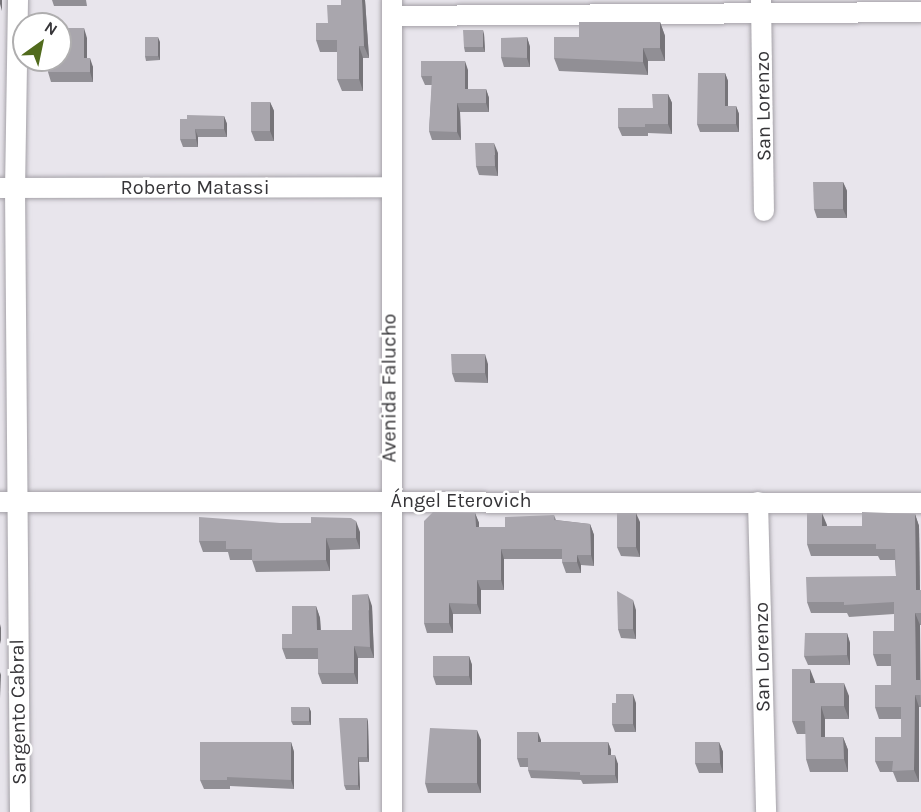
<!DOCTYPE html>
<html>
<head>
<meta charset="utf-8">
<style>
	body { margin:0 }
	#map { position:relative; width:921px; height:812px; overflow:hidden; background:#e8e5ec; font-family:Karla,sans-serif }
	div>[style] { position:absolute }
	.roads { filter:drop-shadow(0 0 2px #a4a1a7) drop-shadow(0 0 2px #a4a1a7) }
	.minor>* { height:20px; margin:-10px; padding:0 10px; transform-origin:10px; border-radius:10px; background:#fff }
	.wall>* { inset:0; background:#918f95 }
	.shaded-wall>* { inset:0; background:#767479 }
	.building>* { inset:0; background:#a9a6ad }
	span { translate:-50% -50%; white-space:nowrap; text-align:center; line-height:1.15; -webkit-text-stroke:5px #fff; paint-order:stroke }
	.street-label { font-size:20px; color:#363538 }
	.north { position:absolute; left:12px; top:12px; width:60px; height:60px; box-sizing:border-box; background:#fff; border:2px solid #afaeaf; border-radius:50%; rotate:33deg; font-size:16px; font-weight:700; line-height:24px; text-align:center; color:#363538 }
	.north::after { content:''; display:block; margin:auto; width:21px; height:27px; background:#516b1d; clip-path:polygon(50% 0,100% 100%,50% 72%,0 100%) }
</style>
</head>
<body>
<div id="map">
	<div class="roads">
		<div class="minor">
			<div style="left:18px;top:0;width:188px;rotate:90.9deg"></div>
			<div style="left:15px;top:188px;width:624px;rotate:89.54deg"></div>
			<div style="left:392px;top:0;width:812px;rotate:90deg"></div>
			<div style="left:761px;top:0;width:211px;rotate:89.2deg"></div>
			<div style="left:392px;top:16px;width:529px;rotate:-0.43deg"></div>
			<div style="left:0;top:188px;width:389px;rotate:-0.1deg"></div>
			<div style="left:0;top:502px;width:921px;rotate:0.06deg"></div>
			<div style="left:758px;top:502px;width:310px;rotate:88.5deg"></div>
		</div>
	</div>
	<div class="wall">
		<div style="clip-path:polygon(52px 0,86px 0,87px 6px,54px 6px)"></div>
		<div style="clip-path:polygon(365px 0,369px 58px,363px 58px,363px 91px,342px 91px,337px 79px,337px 52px,320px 52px,316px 40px,341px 5px)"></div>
		<div style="clip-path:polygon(660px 22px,665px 36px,665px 61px,648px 61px,648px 75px,559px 71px,554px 58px,579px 37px)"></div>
		<div style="clip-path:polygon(484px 34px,485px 52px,465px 52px,464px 47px)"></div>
		<div style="clip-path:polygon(527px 37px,530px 47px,530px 67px,504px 67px,501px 57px)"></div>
		<div style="clip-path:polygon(87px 38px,87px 58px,93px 67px,93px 82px,51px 82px,48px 72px)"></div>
		<div style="clip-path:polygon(160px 42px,160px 60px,146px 61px,145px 56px)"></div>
		<div style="clip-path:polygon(468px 70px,468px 89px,486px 89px,489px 98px,489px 112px,460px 112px,461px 140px,432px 140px,429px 131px,432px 85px,425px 85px,421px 76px)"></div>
		<div style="clip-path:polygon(725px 73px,728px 81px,728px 106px,736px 106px,739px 114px,739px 132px,700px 132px,697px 124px)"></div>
		<div style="clip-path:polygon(668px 94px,672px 103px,672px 134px,648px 133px,648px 136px,622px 136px,618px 127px,653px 108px)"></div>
		<div style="clip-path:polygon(270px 102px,274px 111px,274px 141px,255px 141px,251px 131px)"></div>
		<div style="clip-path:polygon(224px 116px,227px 124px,227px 137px,198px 137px,198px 147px,183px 147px,180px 139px,187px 119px)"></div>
		<div style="clip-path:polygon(498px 153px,498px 176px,479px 175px,476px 166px)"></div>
		<div style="clip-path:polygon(843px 182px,847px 191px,847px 218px,817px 218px,814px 209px)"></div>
		<div style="clip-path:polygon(488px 364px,488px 383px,455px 382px,452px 373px)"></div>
		<div style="clip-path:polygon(475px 513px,479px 523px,479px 527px,505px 527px,554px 515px,556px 520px,590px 524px,594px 535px,594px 566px,581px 565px,581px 573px,566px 573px,562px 562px,562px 559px,504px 559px,504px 590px,481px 590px,481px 614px,453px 614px,453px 633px,427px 633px,424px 623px)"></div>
		<div style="clip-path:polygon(915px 514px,919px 526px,920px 590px,921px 590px,921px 625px,920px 625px,921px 707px,919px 707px,919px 782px,897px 782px,893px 772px,880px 772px,875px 761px,901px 737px,901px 719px,879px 719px,875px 707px,891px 685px,891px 666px,877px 666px,873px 654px,894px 631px,894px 614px,849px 617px,847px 613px,811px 613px,807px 602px,896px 576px,895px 560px,880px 560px,878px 556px,811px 556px,807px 544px,827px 526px,862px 526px)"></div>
		<div style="clip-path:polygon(640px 522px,640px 557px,621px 556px,617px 547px)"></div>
		<div style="clip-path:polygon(360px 532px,360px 549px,330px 550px,330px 571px,256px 572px,252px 560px,230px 560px,228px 552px,203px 552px,199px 541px)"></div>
		<div style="clip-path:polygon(316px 606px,320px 618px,321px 630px,352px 630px,372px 606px,374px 658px,358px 658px,358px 684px,322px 684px,318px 673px,318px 659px,286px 659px,282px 648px,292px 634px)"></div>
		<div style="clip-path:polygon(636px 610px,636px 639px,621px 638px,618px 629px)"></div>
		<div style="clip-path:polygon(847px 633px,850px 643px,850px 665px,808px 665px,804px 656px)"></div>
		<div style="clip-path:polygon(469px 656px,472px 665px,472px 685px,436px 685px,433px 676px)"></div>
		<div style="clip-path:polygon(815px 683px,849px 696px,849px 719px,825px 719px,825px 737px,843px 737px,848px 750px,848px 772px,810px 772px,806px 759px,806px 734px,797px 734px,792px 721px)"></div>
		<div style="clip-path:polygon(636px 703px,636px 732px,615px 732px,612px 724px)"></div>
		<div style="clip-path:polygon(309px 707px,311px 712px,311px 725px,293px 725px,291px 721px)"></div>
		<div style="clip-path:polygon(367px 718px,368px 722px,369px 762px,359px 762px,360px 790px,346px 790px,344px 785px)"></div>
		<div style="clip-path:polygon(481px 740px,481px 793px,428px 793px,425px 783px)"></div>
		<div style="clip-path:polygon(541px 740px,541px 742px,608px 742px,611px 750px,611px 755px,618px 764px,618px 783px,583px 784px,581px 780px,531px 778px,528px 770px,528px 767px,520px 767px,517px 758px)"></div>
		<div style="clip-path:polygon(291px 742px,294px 752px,294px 789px,230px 786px,230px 789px,204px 789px,200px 780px)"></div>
		<div style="clip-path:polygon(719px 742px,723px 752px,723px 773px,699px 773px,695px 763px)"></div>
	</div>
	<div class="shaded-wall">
		<div style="clip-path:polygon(0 0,2px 0,2px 11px,0 4px)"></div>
		<div style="clip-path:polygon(362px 0,365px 0,369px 58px,364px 46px)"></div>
		<div style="clip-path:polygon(660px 22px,665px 36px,665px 61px,660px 48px)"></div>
		<div style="clip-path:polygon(84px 28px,87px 38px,87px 67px,84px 58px)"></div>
		<div style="clip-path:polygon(483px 30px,484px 34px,485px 52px,483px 47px)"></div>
		<div style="clip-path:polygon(158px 37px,160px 42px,160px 60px,158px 56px)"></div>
		<div style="clip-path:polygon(527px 37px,530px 47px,530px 67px,527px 58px)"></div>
		<div style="clip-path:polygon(359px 46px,363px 58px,363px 91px,359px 79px)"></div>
		<div style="clip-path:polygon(643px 48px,648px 61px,648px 75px,643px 62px)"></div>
		<div style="clip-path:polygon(90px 58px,93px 67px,93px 82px,90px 72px)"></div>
		<div style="clip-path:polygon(465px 61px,468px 70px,468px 98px,465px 89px)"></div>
		<div style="clip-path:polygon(725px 73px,728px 81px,728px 114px,725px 106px)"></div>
		<div style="clip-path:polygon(486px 89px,489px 98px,489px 112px,486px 103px)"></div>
		<div style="clip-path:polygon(668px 94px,672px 103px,672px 134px,668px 124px)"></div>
		<div style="clip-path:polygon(270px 102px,274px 111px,274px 141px,270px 131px)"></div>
		<div style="clip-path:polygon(457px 103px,460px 112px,461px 140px,457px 132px)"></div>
		<div style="clip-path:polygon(736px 106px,739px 114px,739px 132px,736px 124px)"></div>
		<div style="clip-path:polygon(224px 116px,227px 124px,227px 137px,224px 129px)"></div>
		<div style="clip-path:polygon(195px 129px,198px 137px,198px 147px,196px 139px)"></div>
		<div style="clip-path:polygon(494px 143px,498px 153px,498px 176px,495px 166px)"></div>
		<div style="clip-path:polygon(843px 182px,847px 191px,847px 218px,843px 209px)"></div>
		<div style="clip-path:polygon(485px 354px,488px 364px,488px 383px,485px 373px)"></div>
		<div style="clip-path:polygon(475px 513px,479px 523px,479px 537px,476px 527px)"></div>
		<div style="clip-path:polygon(636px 513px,640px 522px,640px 557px,636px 547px)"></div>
		<div style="clip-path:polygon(822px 513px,827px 525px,826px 537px,822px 526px)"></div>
		<div style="clip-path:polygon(915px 514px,919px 526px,920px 601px,916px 590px)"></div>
		<div style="clip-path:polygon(356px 521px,360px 532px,360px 549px,356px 538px)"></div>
		<div style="clip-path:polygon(590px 524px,594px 535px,594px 566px,591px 555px)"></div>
		<div style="clip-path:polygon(326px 538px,330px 550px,330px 571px,326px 560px)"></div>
		<div style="clip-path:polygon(501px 549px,504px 559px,504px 590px,501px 580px)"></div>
		<div style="clip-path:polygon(577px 555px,581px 565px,581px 573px,577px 562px)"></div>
		<div style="clip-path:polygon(477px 580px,481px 590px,481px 614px,477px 604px)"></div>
		<div style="clip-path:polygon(368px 594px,372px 606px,374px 658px,370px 647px)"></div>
		<div style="clip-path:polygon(633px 600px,636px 610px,636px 639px,633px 629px)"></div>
		<div style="clip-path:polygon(449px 603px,453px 614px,453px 633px,449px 623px)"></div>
		<div style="clip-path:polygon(316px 606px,320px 618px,321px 641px,317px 630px)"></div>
		<div style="clip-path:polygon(915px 613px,920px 625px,920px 692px,916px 680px)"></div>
		<div style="clip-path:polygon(0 624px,1px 628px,1px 644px,0 640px)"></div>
		<div style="clip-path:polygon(847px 633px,850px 643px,850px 665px,847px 655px)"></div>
		<div style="clip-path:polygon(354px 646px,358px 658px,358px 684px,354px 673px)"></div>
		<div style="clip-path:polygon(469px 656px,472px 665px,472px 685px,469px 676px)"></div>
		<div style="clip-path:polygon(810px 669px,815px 682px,815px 696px,810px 683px)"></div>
		<div style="clip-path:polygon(0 672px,1px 675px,0 698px)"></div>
		<div style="clip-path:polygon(844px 683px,849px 696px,849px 719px,844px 706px)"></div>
		<div style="clip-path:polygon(633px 694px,636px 703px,636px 732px,633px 724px)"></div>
		<div style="clip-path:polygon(915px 695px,919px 707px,919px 782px,914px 770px)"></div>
		<div style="clip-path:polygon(821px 706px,825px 719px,825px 750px,821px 737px)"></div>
		<div style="clip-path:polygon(309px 707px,311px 712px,311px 725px,309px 721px)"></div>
		<div style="clip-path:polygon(367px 718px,368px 722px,369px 762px,367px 757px)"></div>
		<div style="clip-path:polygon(477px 730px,481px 740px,481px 793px,477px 783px)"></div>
		<div style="clip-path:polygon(538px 732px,541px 740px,541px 750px,538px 742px)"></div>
		<div style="clip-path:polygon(843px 737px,848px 750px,848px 772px,844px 759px)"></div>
		<div style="clip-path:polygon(291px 742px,294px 752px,294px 789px,291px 780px)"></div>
		<div style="clip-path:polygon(608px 742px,611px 750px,611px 764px,608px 755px)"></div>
		<div style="clip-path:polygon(719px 742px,723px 752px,723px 773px,720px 763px)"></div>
		<div style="clip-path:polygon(615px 755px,618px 764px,618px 783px,615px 775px)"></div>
		<div style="clip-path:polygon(358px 757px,359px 762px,360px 790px,358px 785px)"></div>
	</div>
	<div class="building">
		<div style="clip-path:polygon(341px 0,362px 0,364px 46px,359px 46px,359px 79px,337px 79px,337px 40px,316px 40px,316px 23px,328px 23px,327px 5px,341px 5px)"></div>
		<div style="clip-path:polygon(579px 22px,660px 22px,660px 48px,643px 48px,643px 62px,554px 58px,554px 37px,579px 37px)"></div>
		<div style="clip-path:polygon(60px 28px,84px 28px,84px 58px,90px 58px,90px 72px,48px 72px,48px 60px,60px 60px)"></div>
		<div style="clip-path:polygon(463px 30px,483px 30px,483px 47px,464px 47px)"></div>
		<div style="clip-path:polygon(145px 37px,158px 37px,158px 56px,145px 56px)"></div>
		<div style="clip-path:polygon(527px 37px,527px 58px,501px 57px,501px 38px)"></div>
		<div style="clip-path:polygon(421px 61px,465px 61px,465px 89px,486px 89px,486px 103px,457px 103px,457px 132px,429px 131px,432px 76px,421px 76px)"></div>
		<div style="clip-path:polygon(698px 73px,725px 73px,725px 106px,736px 106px,736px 124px,697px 124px)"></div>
		<div style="clip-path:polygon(652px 94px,668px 94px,668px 124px,645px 124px,645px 127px,618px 127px,618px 108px,653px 108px)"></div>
		<div style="clip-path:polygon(251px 102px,270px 102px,270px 131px,251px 131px)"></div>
		<div style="clip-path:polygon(187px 115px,224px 116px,224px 129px,195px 129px,196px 139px,180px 139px,180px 119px,187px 119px)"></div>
		<div style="clip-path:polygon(475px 143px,494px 143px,495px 166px,476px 166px)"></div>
		<div style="clip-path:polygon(813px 182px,843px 182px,843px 209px,814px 209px)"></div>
		<div style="clip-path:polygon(451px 354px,485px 354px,485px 373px,452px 373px)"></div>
		<div style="clip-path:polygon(433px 512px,475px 513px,476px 527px,505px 527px,505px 517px,554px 515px,554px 520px,590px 524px,591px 555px,577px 555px,577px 562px,562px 562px,562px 549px,501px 549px,501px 580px,477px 580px,477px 604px,449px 603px,449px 623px,424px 623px,424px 521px)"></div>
		<div style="clip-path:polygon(862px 512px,915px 514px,916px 590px,921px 590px,921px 613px,915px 613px,916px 680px,921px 680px,921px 695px,915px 695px,914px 770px,892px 771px,893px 761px,875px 761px,875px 737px,901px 737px,901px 707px,875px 707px,875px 685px,891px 685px,891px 654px,873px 654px,873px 631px,894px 631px,894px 602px,844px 605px,844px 602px,807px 602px,806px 577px,896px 576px,895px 549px,876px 549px,876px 544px,807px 544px,807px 513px,822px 513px,822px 526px,862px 526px)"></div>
		<div style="clip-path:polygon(617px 513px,636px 513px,636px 547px,617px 547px)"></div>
		<div style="clip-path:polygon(199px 517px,280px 523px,311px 523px,311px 517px,351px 518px,356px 521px,356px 538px,326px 538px,326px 560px,252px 561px,252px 549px,226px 549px,226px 541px,199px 541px)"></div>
		<div style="clip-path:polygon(617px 591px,633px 600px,633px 629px,618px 629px)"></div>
		<div style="clip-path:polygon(368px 594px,370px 647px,354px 646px,354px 673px,318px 673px,318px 648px,282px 648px,282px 634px,292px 634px,292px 606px,316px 606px,317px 630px,352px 630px,352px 595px)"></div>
		<div style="clip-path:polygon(805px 633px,847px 633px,847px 655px,804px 656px)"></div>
		<div style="clip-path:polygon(433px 656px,469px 656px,469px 676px,433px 676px)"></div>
		<div style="clip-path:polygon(792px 669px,810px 669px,810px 683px,844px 683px,844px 706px,821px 706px,821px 737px,843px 737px,844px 759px,806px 759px,805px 721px,792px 721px)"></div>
		<div style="clip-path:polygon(616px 694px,633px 694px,633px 724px,612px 724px,612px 703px,616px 703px)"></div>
		<div style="clip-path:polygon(291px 707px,309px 707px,309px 721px,291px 721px)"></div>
		<div style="clip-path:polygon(339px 718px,367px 718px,367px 757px,358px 757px,358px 785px,344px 785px)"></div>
		<div style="clip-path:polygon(430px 728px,477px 730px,477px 783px,425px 783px)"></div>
		<div style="clip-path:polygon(517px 732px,538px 732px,538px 742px,608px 742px,608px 755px,615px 755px,615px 775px,580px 775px,580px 772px,528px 770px,528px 758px,517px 758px)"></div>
		<div style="clip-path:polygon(200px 742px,291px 742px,291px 780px,227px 777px,227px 780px,200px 780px)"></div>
		<div style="clip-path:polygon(695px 742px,719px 742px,720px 763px,695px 763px)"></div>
	</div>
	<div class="street-label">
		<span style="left:763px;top:106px;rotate:-91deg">San Lorenzo</span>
		<span style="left:195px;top:187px">Roberto Matassi</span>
		<span style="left:389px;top:388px;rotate:-90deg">Avenida Falucho</span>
		<span style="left:461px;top:500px">Ángel Eterovich</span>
		<span style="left:762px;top:657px;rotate:-91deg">San Lorenzo</span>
		<span style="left:18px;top:712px;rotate:-91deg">Sargento Cabral</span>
	</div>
	<div class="north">N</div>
</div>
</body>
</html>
